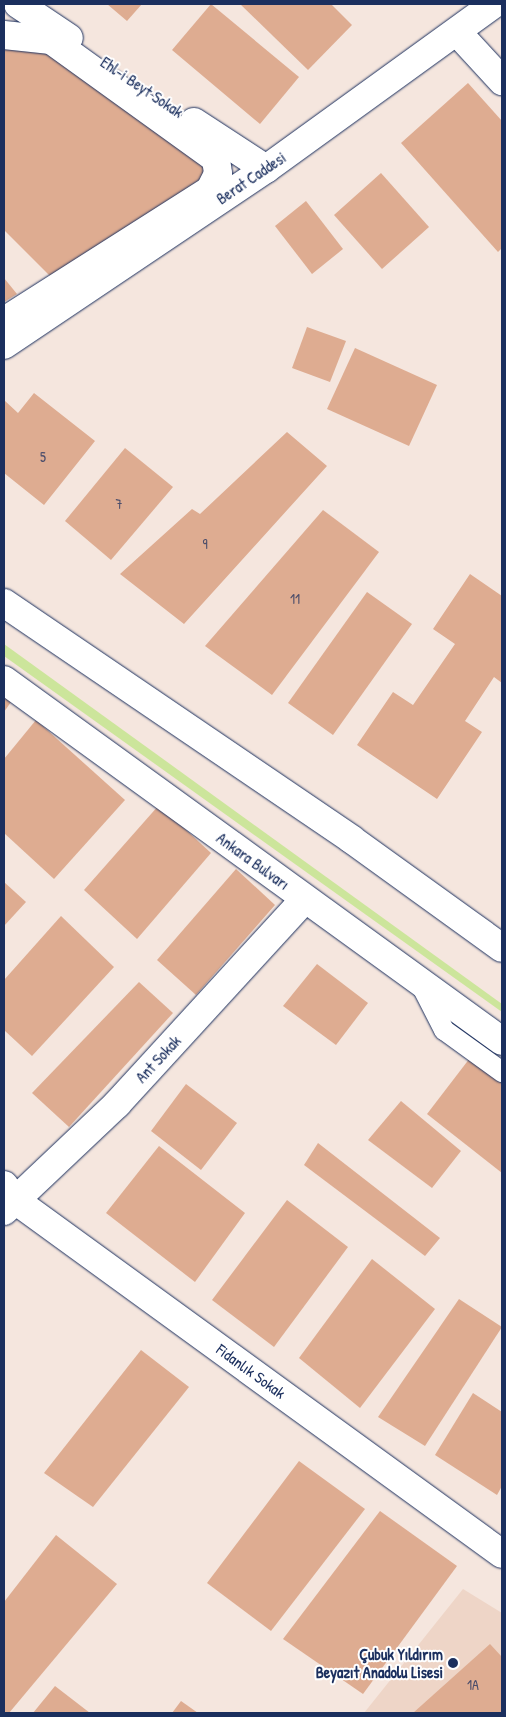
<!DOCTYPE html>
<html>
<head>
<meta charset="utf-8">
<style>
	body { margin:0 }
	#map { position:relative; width:506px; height:1717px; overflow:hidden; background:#f5e6de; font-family:"Patrick Hand",sans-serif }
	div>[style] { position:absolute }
	.built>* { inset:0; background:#eed5c7 }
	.green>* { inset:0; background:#cce59b }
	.building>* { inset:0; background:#deac91 }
	.roads { filter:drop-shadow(0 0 1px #1b2f5e) drop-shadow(0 0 1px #1b2f5e) }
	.lane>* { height:20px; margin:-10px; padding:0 10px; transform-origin:10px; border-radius:10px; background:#fff }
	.street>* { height:28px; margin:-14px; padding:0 14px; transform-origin:14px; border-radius:14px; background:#fff }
	.secondary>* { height:28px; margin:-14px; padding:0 14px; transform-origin:14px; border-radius:14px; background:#fff }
	.dots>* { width:14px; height:14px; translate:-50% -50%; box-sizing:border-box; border:2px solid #fff; border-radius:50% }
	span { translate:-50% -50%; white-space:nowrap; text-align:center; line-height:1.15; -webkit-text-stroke:4px #fff; paint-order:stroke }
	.number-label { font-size:14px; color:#4c4e6b }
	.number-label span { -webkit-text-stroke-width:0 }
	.street-label { font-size:16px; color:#1b2f5e }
	.poi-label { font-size:16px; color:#1b2f5e; font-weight:700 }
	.right { translate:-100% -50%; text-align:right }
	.frame { position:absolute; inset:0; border:5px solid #1b2f5e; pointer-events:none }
</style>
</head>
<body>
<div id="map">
	<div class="built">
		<div style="clip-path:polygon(463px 1589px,502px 1613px,502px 1713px,364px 1713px)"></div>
	</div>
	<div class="green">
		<div style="clip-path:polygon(4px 644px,502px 1004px,502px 1012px,4px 656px)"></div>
	</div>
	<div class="building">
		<div style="clip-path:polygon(107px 4px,142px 4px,127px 21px)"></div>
		<div style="clip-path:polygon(211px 4px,299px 77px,260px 124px,172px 50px)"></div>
		<div style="clip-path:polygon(240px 4px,331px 4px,352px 25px,308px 70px)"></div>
		<div style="clip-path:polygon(48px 45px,212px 171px,204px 183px,51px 277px,4px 230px,4px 49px)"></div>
		<div style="clip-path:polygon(468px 83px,502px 121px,502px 248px,498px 252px,401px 143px)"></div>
		<div style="clip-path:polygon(381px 173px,429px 227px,382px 269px,334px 215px)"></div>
		<div style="clip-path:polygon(306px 201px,343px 249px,312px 274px,275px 226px)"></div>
		<div style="clip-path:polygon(4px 278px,17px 294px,4px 302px)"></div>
		<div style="clip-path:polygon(307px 327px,346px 341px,330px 382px,292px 368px)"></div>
		<div style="clip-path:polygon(355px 348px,437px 385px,409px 446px,327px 409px)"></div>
		<div style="clip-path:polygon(34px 393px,95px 441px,44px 505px,4px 473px,4px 400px,18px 413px)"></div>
		<div style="clip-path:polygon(287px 432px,327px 466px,184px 624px,120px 574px,192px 509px,200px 514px)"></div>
		<div style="clip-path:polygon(125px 448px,173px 487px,111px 560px,65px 521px)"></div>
		<div style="clip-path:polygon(323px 510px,379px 552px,272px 695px,205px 646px)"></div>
		<div style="clip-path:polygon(470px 574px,502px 596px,502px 683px,494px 677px,465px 721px,482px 732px,437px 799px,357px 745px,393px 692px,413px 705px,455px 644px,433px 629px)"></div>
		<div style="clip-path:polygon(367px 592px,412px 624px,333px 735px,288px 703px)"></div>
		<div style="clip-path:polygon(4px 697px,11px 702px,4px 712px)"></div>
		<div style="clip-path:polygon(36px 720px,125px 800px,54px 879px,4px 833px,4px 759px)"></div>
		<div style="clip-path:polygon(159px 805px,211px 853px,137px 939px,84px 890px)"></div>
		<div style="clip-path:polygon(236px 869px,275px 905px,196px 995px,157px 960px)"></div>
		<div style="clip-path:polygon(4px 882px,26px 902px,4px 926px)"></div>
		<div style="clip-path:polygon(61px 916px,114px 967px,32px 1056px,4px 1030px,4px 980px)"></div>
		<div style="clip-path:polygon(317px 964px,368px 1003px,336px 1045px,283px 1006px)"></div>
		<div style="clip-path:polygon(139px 982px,173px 1013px,69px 1127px,32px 1093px)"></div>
		<div style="clip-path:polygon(473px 1054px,502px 1076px,502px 1173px,427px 1114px)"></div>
		<div style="clip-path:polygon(186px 1084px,237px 1123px,201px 1170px,151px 1131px)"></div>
		<div style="clip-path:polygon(401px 1101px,461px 1151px,432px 1188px,368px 1140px)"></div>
		<div style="clip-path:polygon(318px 1143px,440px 1238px,425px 1256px,304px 1165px)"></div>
		<div style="clip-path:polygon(159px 1146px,245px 1213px,195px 1282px,106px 1213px)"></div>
		<div style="clip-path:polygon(287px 1200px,348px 1247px,274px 1347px,212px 1300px)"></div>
		<div style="clip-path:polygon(372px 1259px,435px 1309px,360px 1408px,299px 1358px)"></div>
		<div style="clip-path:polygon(459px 1299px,502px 1327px,425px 1446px,378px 1417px)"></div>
		<div style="clip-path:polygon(141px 1350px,189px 1387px,93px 1507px,44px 1473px)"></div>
		<div style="clip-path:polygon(473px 1393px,502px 1412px,502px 1486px,497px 1495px,435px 1455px)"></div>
		<div style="clip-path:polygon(299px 1461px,365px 1509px,271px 1631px,207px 1583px)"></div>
		<div style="clip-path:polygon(380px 1511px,457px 1566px,363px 1694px,283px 1639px)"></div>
		<div style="clip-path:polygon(56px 1535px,117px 1584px,9px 1713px,4px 1713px,4px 1602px)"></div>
		<div style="clip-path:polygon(490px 1644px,502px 1657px,502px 1713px,413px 1713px)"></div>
		<div style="clip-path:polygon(55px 1686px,90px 1713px,33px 1713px)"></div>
		<div style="clip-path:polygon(181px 1701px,198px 1713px,172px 1713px)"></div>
	</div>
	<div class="roads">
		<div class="lane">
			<div style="left:420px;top:983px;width:53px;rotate:62.9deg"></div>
			<div style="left:444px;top:1030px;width:72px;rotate:35.9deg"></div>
		</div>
		<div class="street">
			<div style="left:18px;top:4px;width:61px;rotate:33.7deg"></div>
			<div style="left:457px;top:32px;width:67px;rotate:47.4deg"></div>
			<div style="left:4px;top:35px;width:47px;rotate:6.1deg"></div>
			<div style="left:51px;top:40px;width:203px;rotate:35.8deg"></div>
			<div style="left:216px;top:159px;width:15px;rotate:82deg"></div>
			<div style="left:218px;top:174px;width:18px;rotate:117deg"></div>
			<div style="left:210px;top:190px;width:244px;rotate:147.5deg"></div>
			<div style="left:194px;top:122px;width:86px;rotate:33.1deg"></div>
			<div style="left:4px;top:1185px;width:19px;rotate:54deg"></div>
			<div style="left:15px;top:1200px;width:602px;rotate:36.01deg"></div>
			<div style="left:4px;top:1211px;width:156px;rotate:-43.4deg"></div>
			<div style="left:117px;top:1104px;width:278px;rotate:-47.5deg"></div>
		</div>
		<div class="secondary">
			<div style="left:4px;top:345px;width:316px;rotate:-33.9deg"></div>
			<div style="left:266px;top:169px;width:281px;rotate:-35.9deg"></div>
			<div style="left:4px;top:603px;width:420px;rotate:34.2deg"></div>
			<div style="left:351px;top:839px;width:186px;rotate:35.8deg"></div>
			<div style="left:4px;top:680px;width:615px;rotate:35.94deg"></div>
		</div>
	</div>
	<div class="dots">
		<div style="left:453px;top:1663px;background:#1b2f5e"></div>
	</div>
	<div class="number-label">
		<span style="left:43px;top:457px">5</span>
		<span style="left:119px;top:504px">7</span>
		<span style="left:205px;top:544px">9</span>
		<span style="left:295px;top:599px">11</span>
		<span style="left:473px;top:1685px">1A</span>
	</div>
	<div class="street-label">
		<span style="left:142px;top:87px;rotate:34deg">Ehl-i Beyt Sokak</span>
		<span style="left:251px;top:178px;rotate:-34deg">Berat Caddesi</span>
		<span style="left:253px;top:861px;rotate:36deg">Ankara Bulvarı</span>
		<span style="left:158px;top:1059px;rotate:-47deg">Ant Sokak</span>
		<span style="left:251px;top:1371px;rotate:36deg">Fidanlık Sokak</span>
	</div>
	<div class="poi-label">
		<span class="right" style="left:443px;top:1663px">Çubuk Yıldırım<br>Beyazıt Anadolu Lisesi</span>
	</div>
	<div class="frame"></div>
</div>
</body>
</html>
